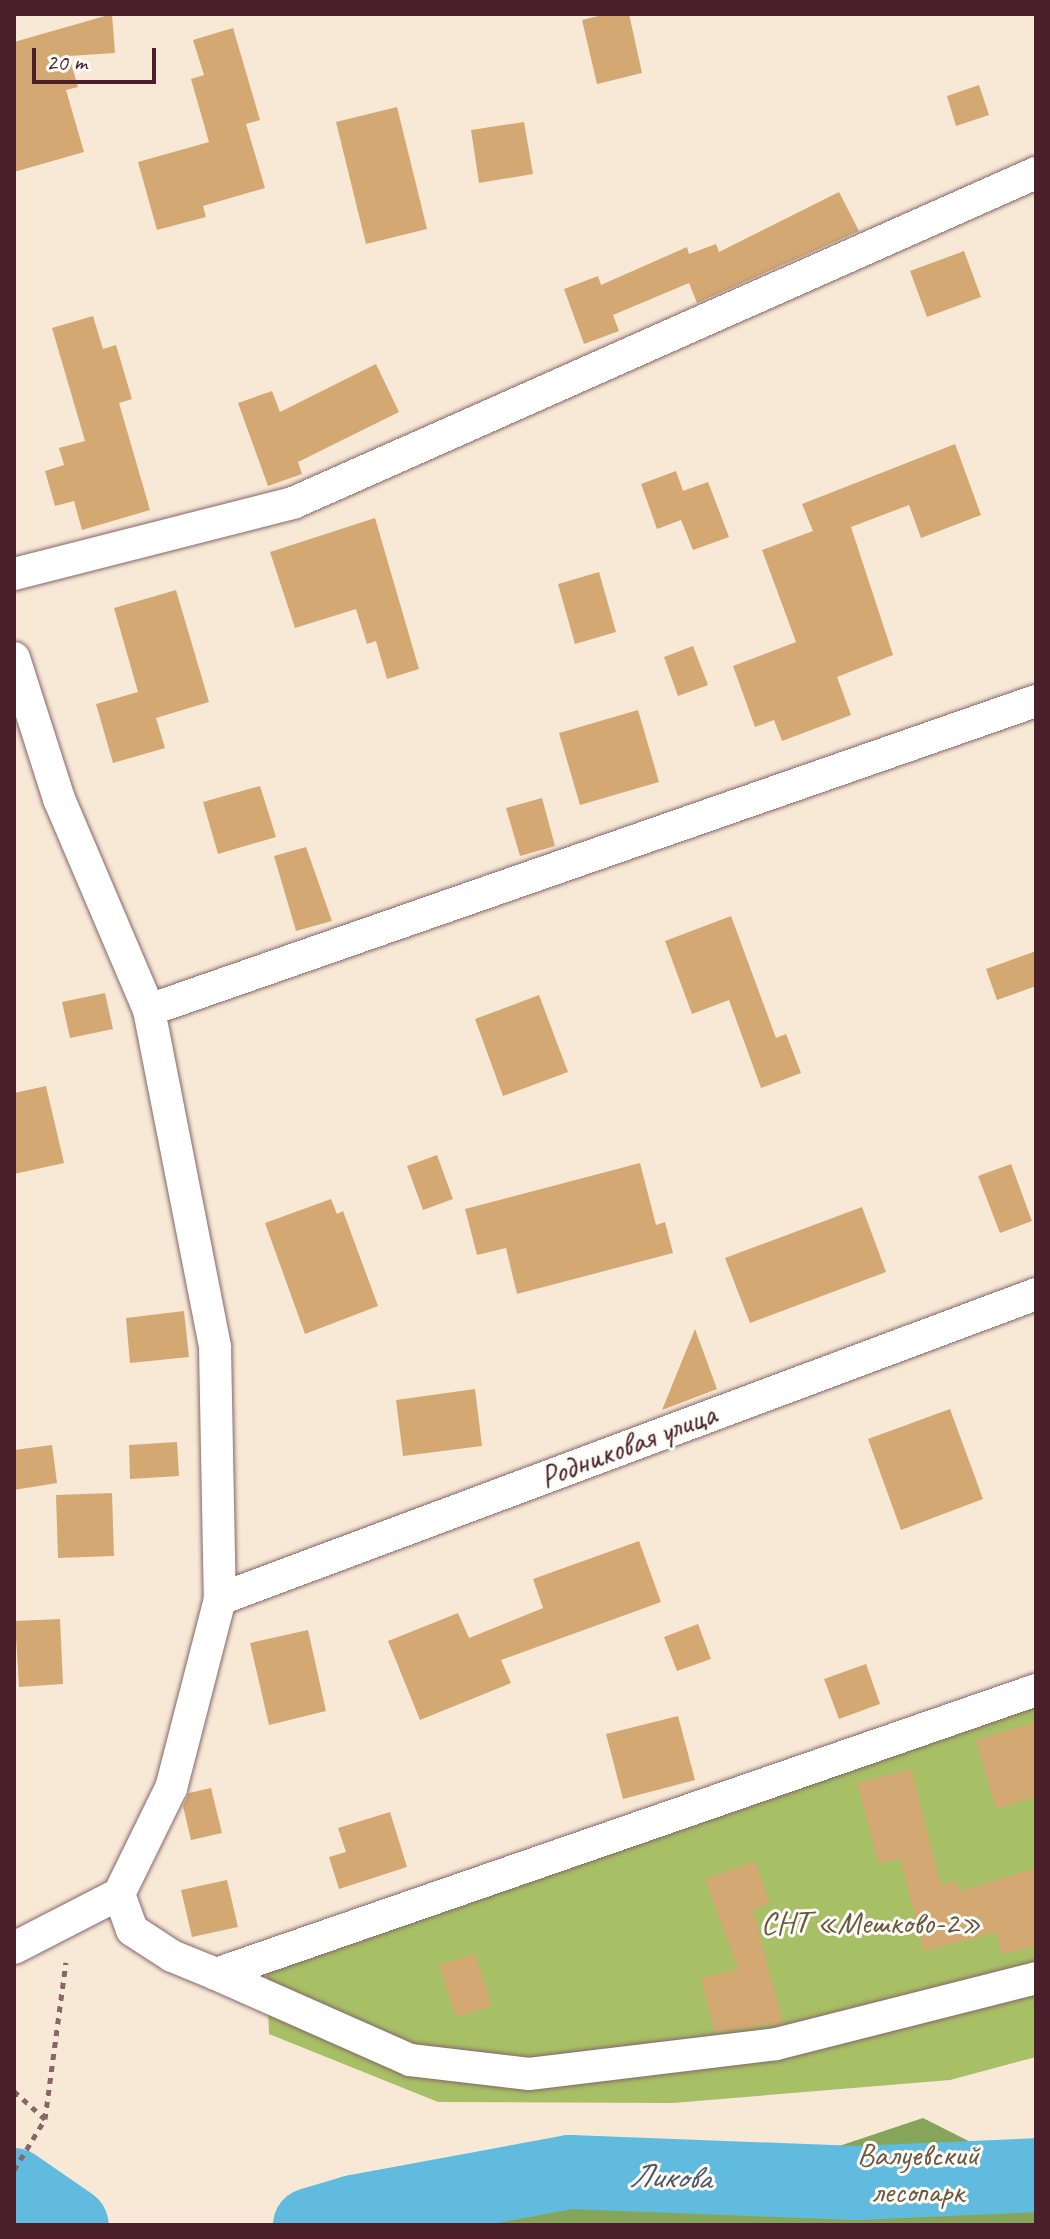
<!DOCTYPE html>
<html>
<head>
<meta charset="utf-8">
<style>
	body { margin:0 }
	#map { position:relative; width:1050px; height:2239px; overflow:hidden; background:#f8e9d7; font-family:Caveat,sans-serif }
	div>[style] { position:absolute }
	.green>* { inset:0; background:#a7bf65 }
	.forest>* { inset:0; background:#85a65a }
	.river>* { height:74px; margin:-37px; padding:0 37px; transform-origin:37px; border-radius:37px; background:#60bbde }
	.building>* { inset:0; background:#d4a873 }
	.path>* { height:5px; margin-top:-2.5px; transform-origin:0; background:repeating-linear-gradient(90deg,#876667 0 6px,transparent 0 12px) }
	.roads { filter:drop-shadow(0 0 2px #876667) drop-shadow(0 0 2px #876667) }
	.street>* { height:32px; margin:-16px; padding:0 16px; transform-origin:16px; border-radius:16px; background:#fff }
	span { translate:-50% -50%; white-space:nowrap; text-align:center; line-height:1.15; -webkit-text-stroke:6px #fdfcf7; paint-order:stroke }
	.street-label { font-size:32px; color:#4a1f2b }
	.park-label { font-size:32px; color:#6b573f }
	.water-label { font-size:34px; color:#52566a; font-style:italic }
	.frame { position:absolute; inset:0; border:16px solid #4a1f2b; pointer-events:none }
	.scale { position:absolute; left:32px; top:48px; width:124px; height:36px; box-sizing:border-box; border:4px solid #4a1f2b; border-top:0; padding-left:10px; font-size:24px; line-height:28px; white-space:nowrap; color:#4a1f2b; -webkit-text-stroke:6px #fdfcf7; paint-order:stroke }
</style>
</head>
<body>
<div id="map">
	<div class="green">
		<div style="clip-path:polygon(1036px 1697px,1036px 2057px,950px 2080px,673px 2103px,438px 2102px,269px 2034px,266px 1960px)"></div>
	</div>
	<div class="forest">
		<div style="clip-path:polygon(923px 2118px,1036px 2175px,1036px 2225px,367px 2225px,438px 2203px,725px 2184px)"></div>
	</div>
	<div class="river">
		<div style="left:14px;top:2185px;width:70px;rotate:34.6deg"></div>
		<div style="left:310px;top:2225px;width:46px;rotate:-16.5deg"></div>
		<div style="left:354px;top:2212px;width:220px;rotate:-10.5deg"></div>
		<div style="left:570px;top:2172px;width:286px;rotate:2.2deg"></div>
		<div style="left:856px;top:2183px;width:180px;rotate:-2.5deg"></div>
	</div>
	<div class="building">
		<div style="clip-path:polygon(112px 14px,115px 53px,69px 56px,78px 87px,66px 90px,84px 152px,14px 172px,14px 42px)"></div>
		<div style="clip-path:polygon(606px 14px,629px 14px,642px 73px,597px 84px,582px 20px)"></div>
		<div style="clip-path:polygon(233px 28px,260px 120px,246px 124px,265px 188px,203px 206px,206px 217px,157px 230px,138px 162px,209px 142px,191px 79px,204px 75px,193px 40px)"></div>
		<div style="clip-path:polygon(979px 85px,989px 115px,956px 126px,947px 96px)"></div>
		<div style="clip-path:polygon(397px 107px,427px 229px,366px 244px,336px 122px)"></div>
		<div style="clip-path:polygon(524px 122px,533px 174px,479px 183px,471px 130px)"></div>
		<div style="clip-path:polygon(839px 192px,859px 231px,697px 303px,689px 283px,613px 315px,619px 331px,584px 344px,564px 289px,598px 276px,601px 285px,687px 247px,689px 254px,716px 244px,719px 252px)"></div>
		<div style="clip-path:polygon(964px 251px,981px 297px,927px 317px,910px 271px)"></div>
		<div style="clip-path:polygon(93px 316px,103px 349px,116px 345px,132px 399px,119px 403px,150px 510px,82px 530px,74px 501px,55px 506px,45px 471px,64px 465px,59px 448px,85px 441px,52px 328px)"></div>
		<div style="clip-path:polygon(376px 364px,399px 412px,298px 462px,302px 474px,268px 486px,238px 403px,272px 391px,280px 412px)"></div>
		<div style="clip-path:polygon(955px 444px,981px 515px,921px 538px,909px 505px,851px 527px,893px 655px,837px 677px,851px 715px,782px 741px,774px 720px,755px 727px,733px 666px,796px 642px,762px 550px,813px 531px,802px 504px)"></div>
		<div style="clip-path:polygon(676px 471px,683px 491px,708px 482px,729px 537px,693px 550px,681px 520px,657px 529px,641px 484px)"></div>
		<div style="clip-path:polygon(375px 518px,419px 669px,387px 679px,376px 641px,367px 644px,356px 609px,295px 628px,270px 552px)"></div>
		<div style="clip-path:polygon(599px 572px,616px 632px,575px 644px,558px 584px)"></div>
		<div style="clip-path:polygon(176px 590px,209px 702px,156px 718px,165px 748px,113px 763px,96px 704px,138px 692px,114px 608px)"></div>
		<div style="clip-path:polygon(693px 646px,708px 685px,678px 696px,664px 657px)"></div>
		<div style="clip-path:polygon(638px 710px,659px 782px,580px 805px,559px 733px)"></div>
		<div style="clip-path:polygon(260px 786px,276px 837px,218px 854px,203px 802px)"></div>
		<div style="clip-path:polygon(542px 798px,555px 846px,520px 856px,506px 808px)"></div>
		<div style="clip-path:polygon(306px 847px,332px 921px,296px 931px,274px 856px)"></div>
		<div style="clip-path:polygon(731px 916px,776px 1038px,786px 1034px,801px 1073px,761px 1088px,729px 1000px,692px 1014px,665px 941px)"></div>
		<div style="clip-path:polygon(1036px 951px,1036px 986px,997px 1000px,986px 969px)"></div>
		<div style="clip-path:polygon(105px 993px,113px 1029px,70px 1038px,62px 1002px)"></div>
		<div style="clip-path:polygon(539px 995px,568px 1072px,503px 1096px,475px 1019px)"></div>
		<div style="clip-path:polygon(46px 1086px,64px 1163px,14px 1174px,14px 1093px)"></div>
		<div style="clip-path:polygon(437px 1155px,453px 1199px,423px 1210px,407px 1166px)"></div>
		<div style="clip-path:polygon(640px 1163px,656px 1225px,665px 1222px,673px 1253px,517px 1294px,506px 1248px,477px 1255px,465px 1209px)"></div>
		<div style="clip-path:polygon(1011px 1164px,1032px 1221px,1000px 1233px,978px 1176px)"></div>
		<div style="clip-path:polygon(331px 1199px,337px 1214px,343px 1211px,378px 1306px,305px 1334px,265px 1223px)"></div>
		<div style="clip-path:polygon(862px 1207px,886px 1272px,750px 1323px,725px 1258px)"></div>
		<div style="clip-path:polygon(184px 1311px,189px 1357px,130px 1363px,126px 1318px)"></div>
		<div style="clip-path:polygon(695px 1329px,717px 1389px,662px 1410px)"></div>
		<div style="clip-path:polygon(475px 1389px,482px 1446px,403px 1456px,396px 1400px)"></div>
		<div style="clip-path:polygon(950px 1409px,983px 1499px,901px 1530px,868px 1439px)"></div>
		<div style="clip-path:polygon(177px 1442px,179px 1476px,130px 1479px,129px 1445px)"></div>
		<div style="clip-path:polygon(52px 1445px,57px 1483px,14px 1490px,14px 1450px)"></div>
		<div style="clip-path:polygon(112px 1493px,114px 1556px,58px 1558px,56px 1495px)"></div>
		<div style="clip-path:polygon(639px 1541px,661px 1602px,501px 1660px,511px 1683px,420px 1720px,388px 1641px,458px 1613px,469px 1638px,543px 1608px,533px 1579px)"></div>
		<div style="clip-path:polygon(60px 1619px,63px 1684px,19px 1687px,15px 1621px)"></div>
		<div style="clip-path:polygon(698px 1624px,711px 1659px,677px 1671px,664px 1637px)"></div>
		<div style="clip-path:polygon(308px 1630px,326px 1711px,269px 1725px,250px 1643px)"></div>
		<div style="clip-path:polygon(866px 1664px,880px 1704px,839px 1719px,824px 1679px)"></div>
		<div style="clip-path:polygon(678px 1716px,695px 1780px,623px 1799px,606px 1734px)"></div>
		<div style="clip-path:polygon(1036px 1722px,1036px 1797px,996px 1809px,976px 1740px)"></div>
		<div style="clip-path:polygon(911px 1769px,941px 1885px,957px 1881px,959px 1892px,1036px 1868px,1036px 1946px,1002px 1954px,996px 1932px,924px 1951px,900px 1858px,879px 1864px,857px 1783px)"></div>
		<div style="clip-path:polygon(211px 1788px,222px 1833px,191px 1840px,183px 1806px,189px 1793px)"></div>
		<div style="clip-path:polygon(390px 1812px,407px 1867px,339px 1889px,329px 1857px,346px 1852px,338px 1828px)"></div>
		<div style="clip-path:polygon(755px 1861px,770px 1903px,753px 1910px,783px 2023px,715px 2032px,701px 1979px,738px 1969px,705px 1879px)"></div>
		<div style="clip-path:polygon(227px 1880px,238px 1927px,192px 1937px,181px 1890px)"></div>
		<div style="clip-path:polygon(475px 1954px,492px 2006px,456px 2017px,439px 1965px)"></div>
	</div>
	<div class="path">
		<div style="left:14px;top:2091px;width:42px;rotate:42.1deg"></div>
		<div style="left:14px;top:2170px;width:60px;rotate:-58.7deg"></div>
		<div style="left:45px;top:2119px;width:158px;rotate:-82.4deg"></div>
	</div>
	<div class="roads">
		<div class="street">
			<div style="left:14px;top:574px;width:288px;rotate:-14.3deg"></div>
			<div style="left:293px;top:503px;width:813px;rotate:-23.95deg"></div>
			<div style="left:14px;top:658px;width:148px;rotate:72.3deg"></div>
			<div style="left:59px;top:799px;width:229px;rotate:66.9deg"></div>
			<div style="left:149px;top:1010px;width:343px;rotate:78.9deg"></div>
			<div style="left:215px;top:1347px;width:252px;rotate:88.9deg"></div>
			<div style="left:220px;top:1599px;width:195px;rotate:104.5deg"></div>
			<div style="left:171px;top:1788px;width:118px;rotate:116.1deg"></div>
			<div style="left:119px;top:1894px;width:118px;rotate:152.8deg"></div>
			<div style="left:149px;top:1010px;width:939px;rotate:-19.21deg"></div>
			<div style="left:220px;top:1599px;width:871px;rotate:-20.49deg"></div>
			<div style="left:119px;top:1894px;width:38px;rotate:70deg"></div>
			<div style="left:132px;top:1930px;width:48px;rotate:33deg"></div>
			<div style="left:172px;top:1956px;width:48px;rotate:22.2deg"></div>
			<div style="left:216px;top:1974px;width:868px;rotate:-19.1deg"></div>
			<div style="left:216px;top:1974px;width:212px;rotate:23.9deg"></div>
			<div style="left:410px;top:2060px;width:120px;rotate:6.7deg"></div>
			<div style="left:529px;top:2074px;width:249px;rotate:-6.9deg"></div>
			<div style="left:776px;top:2044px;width:268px;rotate:-14.2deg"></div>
		</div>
	</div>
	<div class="street-label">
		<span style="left:628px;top:1446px;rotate:-21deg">Родниковая улица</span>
	</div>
	<div class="park-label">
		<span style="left:871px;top:1923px">СНТ «Мешково-2»</span>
		<span style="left:918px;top:2174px">Валуевский<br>лесопарк</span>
	</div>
	<div class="water-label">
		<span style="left:670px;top:2176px;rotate:2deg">Ликова</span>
	</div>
	<div class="frame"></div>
	<div class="scale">20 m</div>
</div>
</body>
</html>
